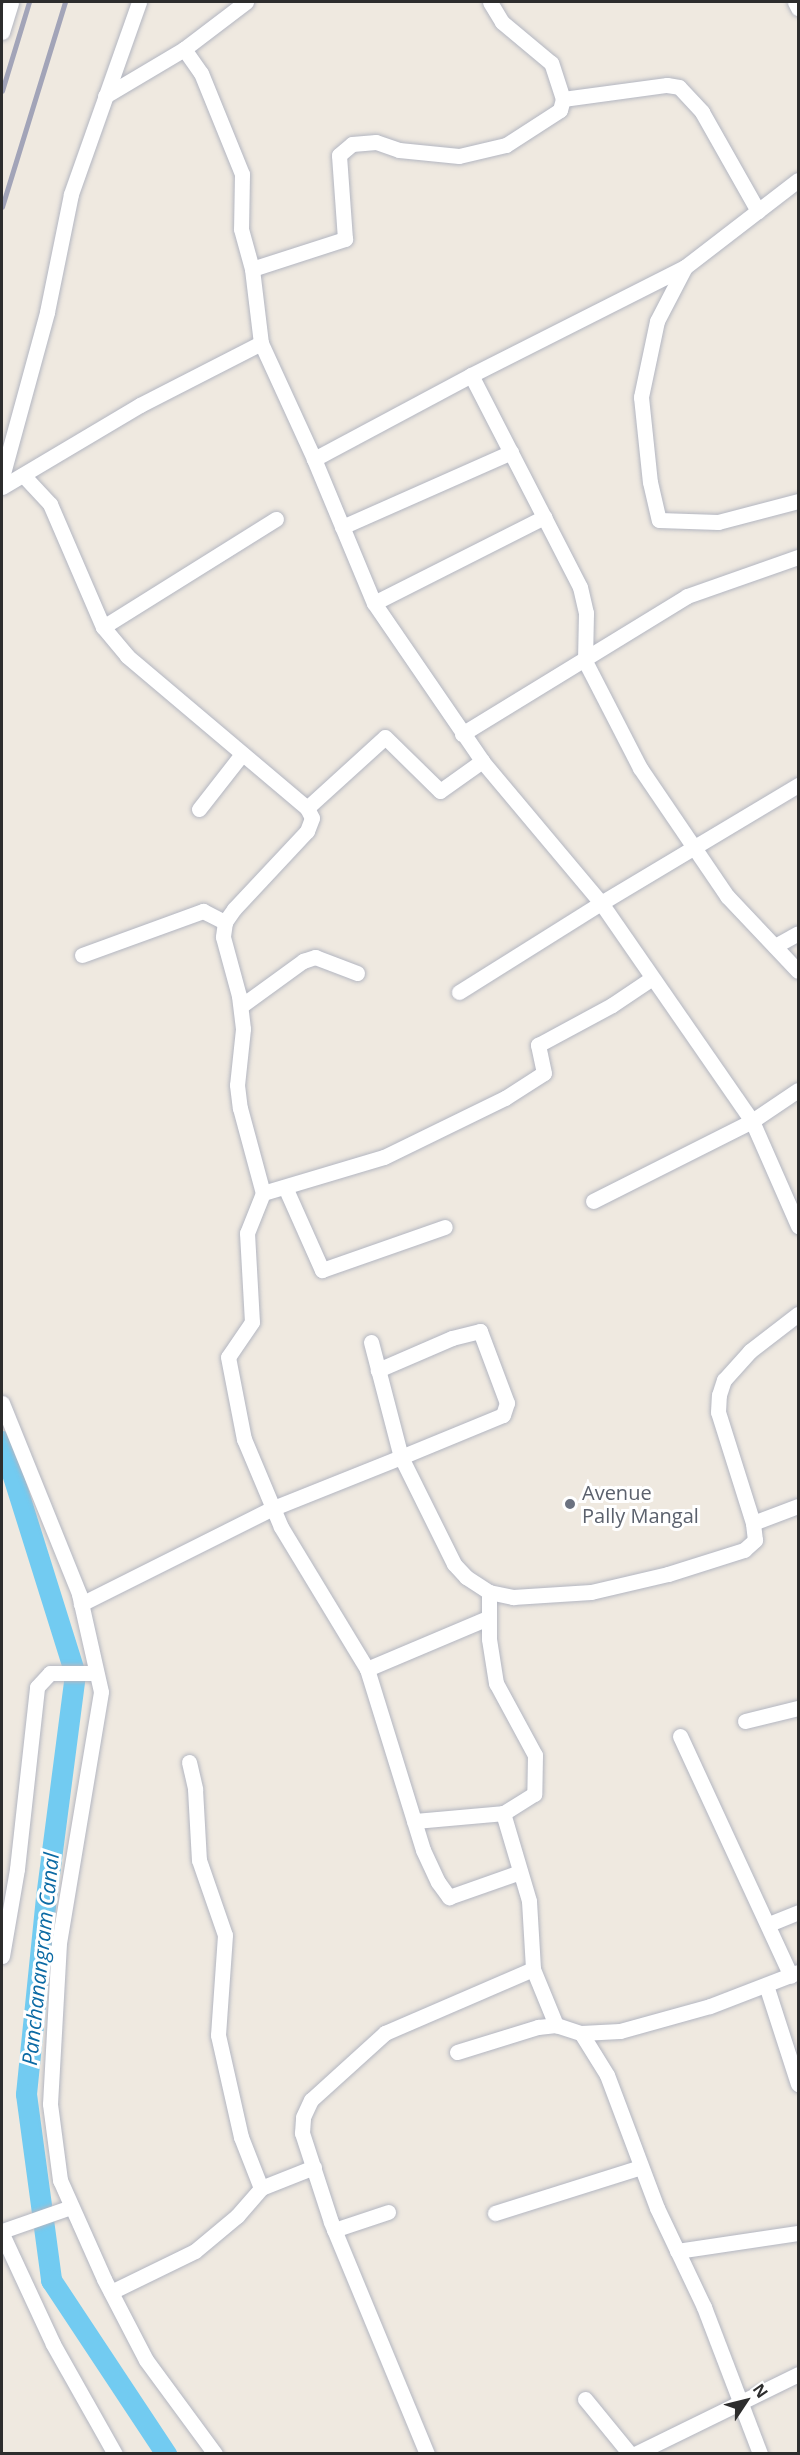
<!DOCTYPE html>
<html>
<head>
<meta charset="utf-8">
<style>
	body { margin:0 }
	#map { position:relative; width:800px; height:2455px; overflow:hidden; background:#efe9e0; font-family:"Open Sans",sans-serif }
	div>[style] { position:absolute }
	.canal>* { height:21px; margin:-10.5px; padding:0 10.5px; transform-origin:10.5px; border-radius:10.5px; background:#72cbf1 }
	.roads { filter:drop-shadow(0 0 2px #b3b6c1) drop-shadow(0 0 2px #b3b6c1) }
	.minor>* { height:15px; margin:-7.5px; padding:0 7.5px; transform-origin:7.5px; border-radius:7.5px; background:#fff }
	.rail>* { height:4.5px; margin:-2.25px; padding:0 2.25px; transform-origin:2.25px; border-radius:2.25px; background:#a2a4b8 }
	.dots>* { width:16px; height:16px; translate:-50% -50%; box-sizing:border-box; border:3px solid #fff; border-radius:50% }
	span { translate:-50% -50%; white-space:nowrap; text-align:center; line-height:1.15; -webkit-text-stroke:6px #fff; paint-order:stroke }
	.worship-label { font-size:20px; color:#5b616d }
	.left { translate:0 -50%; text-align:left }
	.water-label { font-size:21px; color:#0b6aa4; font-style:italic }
	.frame { position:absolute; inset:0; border:3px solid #2d2d2d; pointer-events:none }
	.north { position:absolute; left:716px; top:2371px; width:60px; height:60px; -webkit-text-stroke:4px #fff; paint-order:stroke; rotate:55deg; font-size:16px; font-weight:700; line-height:24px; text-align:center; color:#2d2d2d }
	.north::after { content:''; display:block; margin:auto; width:21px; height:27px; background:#2d2d2d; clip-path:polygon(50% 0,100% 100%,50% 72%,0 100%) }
</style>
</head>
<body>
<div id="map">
	<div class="canal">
		<div style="left:2px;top:1441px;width:244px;rotate:72.6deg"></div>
		<div style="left:75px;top:1674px;width:225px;rotate:97.4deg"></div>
		<div style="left:46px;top:1897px;width:198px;rotate:95.8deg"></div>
		<div style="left:26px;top:2094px;width:188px;rotate:82.3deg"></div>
		<div style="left:51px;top:2280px;width:209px;rotate:56.5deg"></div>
	</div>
	<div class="roads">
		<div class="minor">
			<div style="left:795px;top:2px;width:7px;rotate:63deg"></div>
			<div style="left:2px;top:32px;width:31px;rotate:-73deg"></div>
			<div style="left:184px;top:49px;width:29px;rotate:55deg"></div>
			<div style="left:201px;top:73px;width:109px;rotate:67.9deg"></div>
			<div style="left:242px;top:174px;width:55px;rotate:91deg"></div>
			<div style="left:241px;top:229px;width:41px;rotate:74.6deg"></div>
			<div style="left:252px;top:269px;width:75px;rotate:83.1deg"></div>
			<div style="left:105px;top:96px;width:92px;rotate:-30.7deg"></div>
			<div style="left:184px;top:49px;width:78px;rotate:-37.2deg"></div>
			<div style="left:563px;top:99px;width:105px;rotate:-7.7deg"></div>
			<div style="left:667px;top:85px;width:12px;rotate:9deg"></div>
			<div style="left:679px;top:87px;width:34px;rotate:47deg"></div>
			<div style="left:702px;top:112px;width:114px;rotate:60.5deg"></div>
			<div style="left:798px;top:180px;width:143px;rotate:142.4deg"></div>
			<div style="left:685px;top:267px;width:240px;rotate:153.2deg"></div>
			<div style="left:471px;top:375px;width:238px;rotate:62.8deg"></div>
			<div style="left:580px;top:587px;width:27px;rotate:77deg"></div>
			<div style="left:586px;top:613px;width:48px;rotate:91.2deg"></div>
			<div style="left:585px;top:661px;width:120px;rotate:62.8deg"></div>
			<div style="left:640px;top:768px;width:155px;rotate:55.8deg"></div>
			<div style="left:727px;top:896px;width:103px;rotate:46.6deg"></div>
			<div style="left:685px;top:267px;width:61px;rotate:117.4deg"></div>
			<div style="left:657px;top:321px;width:78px;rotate:101.9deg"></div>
			<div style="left:641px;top:397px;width:85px;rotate:84deg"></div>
			<div style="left:650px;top:482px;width:39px;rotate:77deg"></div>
			<div style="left:659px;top:520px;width:59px;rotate:1.9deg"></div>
			<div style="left:718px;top:522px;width:83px;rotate:-14.7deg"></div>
			<div style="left:252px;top:269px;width:98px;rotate:-17.9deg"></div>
			<div style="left:345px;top:239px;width:84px;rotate:-94.1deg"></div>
			<div style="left:339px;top:155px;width:17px;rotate:-40deg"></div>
			<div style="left:352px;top:144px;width:24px;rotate:-5deg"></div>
			<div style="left:376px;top:142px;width:24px;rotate:19deg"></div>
			<div style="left:399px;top:150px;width:60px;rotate:5.7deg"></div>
			<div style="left:459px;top:156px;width:48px;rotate:-13.2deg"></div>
			<div style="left:506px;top:145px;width:64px;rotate:-32.9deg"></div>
			<div style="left:560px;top:110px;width:11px;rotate:-75deg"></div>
			<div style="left:563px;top:99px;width:38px;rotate:-108deg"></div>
			<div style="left:551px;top:63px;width:64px;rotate:-140.1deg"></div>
			<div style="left:502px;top:22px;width:23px;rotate:-121deg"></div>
			<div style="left:314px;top:459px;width:178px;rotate:-28.1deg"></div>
			<div style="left:23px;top:475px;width:40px;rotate:47deg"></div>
			<div style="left:50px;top:504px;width:134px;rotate:66.7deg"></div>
			<div style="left:103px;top:627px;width:38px;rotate:50deg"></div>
			<div style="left:127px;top:656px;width:236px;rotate:40.2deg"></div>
			<div style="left:307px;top:808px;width:11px;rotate:63deg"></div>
			<div style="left:312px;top:818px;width:14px;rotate:111deg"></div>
			<div style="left:307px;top:831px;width:107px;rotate:133.1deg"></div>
			<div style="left:234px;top:909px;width:16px;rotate:125deg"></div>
			<div style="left:225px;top:922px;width:15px;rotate:98deg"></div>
			<div style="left:223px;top:937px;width:61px;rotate:74.8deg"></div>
			<div style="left:239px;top:996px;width:33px;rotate:83deg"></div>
			<div style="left:243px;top:1029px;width:56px;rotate:96.1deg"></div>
			<div style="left:237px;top:1085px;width:23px;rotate:83deg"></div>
			<div style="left:240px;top:1108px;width:88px;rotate:74.9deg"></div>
			<div style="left:263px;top:1193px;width:126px;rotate:-16.6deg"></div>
			<div style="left:384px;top:1157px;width:135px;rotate:-26deg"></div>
			<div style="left:505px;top:1098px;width:46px;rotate:-32.7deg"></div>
			<div style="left:544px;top:1073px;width:29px;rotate:-102deg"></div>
			<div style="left:538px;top:1045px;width:84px;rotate:-28.4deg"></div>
			<div style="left:612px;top:1005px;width:48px;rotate:-34deg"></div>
			<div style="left:2px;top:477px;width:171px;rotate:-74.7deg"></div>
			<div style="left:47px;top:312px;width:120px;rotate:-78.5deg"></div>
			<div style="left:71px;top:194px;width:204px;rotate:-70.5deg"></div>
			<div style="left:2px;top:487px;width:161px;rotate:-30.7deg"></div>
			<div style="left:140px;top:405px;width:136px;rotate:-27.1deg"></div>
			<div style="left:261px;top:343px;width:128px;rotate:65.4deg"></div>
			<div style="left:314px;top:459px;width:156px;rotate:67.4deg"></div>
			<div style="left:374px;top:603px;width:191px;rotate:55.6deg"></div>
			<div style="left:482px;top:761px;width:185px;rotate:50deg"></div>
			<div style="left:601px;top:903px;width:230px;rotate:-30.9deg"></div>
			<div style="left:342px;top:527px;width:185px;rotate:-23.9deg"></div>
			<div style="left:374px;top:603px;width:191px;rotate:-26.8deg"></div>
			<div style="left:103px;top:627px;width:204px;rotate:-32deg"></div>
			<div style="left:462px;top:734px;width:264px;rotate:-31.5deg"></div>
			<div style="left:687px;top:596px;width:118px;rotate:-19.4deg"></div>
			<div style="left:307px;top:808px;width:105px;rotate:-42.3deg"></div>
			<div style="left:385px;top:737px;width:77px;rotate:44.5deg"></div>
			<div style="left:440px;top:791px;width:52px;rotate:-35.5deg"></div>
			<div style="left:199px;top:809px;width:70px;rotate:-52deg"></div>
			<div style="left:775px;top:946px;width:26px;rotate:-29deg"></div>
			<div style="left:82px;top:955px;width:129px;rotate:-20deg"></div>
			<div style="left:203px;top:911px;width:25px;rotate:27deg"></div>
			<div style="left:459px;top:992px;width:168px;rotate:-32.1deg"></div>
			<div style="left:601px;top:903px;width:265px;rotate:55.3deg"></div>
			<div style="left:752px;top:1121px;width:115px;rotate:66.3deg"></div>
			<div style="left:241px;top:1006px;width:77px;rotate:-36deg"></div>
			<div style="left:303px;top:961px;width:13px;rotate:-18deg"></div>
			<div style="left:315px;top:957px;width:45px;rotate:20.9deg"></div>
			<div style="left:285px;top:1187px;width:91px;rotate:66deg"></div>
			<div style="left:322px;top:1270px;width:130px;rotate:-19.3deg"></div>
			<div style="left:263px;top:1193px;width:43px;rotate:111.8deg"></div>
			<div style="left:247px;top:1233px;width:89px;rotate:86.8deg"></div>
			<div style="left:252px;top:1322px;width:42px;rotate:124.4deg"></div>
			<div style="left:228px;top:1357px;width:84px;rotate:79deg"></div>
			<div style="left:244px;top:1439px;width:95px;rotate:67.2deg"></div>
			<div style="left:281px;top:1527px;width:166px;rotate:58.8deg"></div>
			<div style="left:367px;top:1669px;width:189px;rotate:72.8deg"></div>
			<div style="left:423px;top:1850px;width:35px;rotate:65deg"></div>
			<div style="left:438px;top:1882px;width:19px;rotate:54deg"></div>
			<div style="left:449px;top:1897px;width:75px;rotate:-19.4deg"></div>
			<div style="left:593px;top:1201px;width:178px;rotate:-26.7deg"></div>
			<div style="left:752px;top:1121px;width:55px;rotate:-34deg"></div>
			<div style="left:371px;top:1342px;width:119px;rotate:75.4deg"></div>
			<div style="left:401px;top:1457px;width:110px;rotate:-22.4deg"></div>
			<div style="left:503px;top:1415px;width:13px;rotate:-72deg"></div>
			<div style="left:507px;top:1403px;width:77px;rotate:-110.6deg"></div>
			<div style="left:480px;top:1331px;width:29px;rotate:166deg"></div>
			<div style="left:452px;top:1338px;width:81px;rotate:156.6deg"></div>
			<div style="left:2px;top:1403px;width:206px;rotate:68deg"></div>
			<div style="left:79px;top:1594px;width:100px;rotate:77.3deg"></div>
			<div style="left:101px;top:1692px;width:254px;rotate:99.5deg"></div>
			<div style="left:59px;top:1943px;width:161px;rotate:93.2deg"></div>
			<div style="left:50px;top:2104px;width:77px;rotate:82.5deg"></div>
			<div style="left:60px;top:2180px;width:108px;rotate:66deg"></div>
			<div style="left:104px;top:2279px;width:91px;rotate:62.6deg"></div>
			<div style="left:146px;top:2360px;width:117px;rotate:53.7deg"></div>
			<div style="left:753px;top:1523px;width:116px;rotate:-107.5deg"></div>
			<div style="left:718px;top:1412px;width:17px;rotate:-87deg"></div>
			<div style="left:719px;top:1395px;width:16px;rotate:-72deg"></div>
			<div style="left:724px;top:1380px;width:39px;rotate:-48deg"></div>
			<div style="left:750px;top:1351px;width:61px;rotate:-37.6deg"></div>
			<div style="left:489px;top:1592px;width:47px;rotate:90deg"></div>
			<div style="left:489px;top:1639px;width:45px;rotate:81deg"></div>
			<div style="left:496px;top:1683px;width:82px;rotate:61.6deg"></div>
			<div style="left:535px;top:1755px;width:39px;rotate:91deg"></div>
			<div style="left:534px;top:1794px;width:36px;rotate:148deg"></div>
			<div style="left:503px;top:1813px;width:92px;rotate:73.5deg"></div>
			<div style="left:529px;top:1901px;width:68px;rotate:86.6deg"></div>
			<div style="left:533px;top:1969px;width:61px;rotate:67.7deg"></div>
			<div style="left:81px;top:1604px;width:212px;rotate:-26.6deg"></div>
			<div style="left:271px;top:1509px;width:140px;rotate:-21.8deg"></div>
			<div style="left:401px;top:1457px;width:119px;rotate:63.6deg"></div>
			<div style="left:454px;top:1564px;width:18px;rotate:47deg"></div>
			<div style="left:466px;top:1577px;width:27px;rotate:33deg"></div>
			<div style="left:489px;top:1592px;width:25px;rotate:12deg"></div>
			<div style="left:513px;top:1597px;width:78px;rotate:-3.7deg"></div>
			<div style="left:591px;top:1592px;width:79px;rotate:-13.2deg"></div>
			<div style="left:668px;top:1574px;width:80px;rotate:-17.5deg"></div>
			<div style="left:744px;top:1550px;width:15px;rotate:-42deg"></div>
			<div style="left:755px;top:1540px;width:17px;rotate:-97deg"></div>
			<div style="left:753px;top:1523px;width:48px;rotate:-20.7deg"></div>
			<div style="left:367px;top:1669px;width:131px;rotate:-22.9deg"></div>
			<div style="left:745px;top:1721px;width:55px;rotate:-13.8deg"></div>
			<div style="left:680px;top:1736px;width:264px;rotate:65.2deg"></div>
			<div style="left:189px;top:1762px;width:28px;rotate:77deg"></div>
			<div style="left:195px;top:1789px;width:71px;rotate:86.8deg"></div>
			<div style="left:199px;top:1860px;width:79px;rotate:70.9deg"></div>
			<div style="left:225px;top:1935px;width:100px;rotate:94deg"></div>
			<div style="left:218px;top:2035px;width:105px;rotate:77.3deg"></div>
			<div style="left:241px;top:2137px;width:55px;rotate:68.6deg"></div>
			<div style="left:261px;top:2188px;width:57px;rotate:-21.6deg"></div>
			<div style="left:414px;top:1821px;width:89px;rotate:-5.1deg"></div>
			<div style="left:769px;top:1924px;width:31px;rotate:-22deg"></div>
			<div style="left:2px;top:1956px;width:88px;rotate:-80.2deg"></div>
			<div style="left:17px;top:1869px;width:183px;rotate:-83.7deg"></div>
			<div style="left:37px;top:1687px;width:19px;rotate:-47deg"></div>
			<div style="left:50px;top:1673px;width:46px"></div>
			<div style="left:766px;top:1985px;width:104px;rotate:72.1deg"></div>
			<div style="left:581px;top:2033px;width:49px;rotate:58.2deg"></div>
			<div style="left:607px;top:2075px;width:142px;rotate:69.4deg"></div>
			<div style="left:657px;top:2208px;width:110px;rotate:64.6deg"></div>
			<div style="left:704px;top:2307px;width:157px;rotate:69.1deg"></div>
			<div style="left:457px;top:2052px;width:85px;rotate:-17.2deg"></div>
			<div style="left:538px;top:2027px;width:18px;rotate:-6deg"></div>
			<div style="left:556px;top:2025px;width:26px;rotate:18deg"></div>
			<div style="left:581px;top:2033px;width:39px;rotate:-3deg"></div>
			<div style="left:620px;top:2031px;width:93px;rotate:-15.5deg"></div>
			<div style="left:710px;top:2006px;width:94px;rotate:-21.1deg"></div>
			<div style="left:495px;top:2213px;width:153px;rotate:-17.5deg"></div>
			<div style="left:334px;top:2230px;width:57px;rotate:-18.4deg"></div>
			<div style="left:2px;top:2231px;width:73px;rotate:-19.2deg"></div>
			<div style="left:2px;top:2234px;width:121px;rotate:65.1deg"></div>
			<div style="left:53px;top:2344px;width:126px;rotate:60.6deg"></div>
			<div style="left:677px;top:2251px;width:122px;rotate:-8.5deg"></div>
			<div style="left:111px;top:2292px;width:93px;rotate:-26deg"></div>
			<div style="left:195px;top:2251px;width:55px;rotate:-39.8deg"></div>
			<div style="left:237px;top:2216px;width:37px;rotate:-49deg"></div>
			<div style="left:585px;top:2399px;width:71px;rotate:50.7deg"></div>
			<div style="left:427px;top:2454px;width:251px;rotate:-112.5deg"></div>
			<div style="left:331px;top:2222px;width:94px;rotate:-108deg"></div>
			<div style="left:302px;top:2133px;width:16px;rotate:-86deg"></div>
			<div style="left:303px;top:2117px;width:19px;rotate:-65deg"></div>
			<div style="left:311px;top:2100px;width:100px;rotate:-42.2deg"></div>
			<div style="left:385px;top:2033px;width:161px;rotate:-23.4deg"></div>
			<div style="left:635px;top:2454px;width:182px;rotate:-26.1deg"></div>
		</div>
	</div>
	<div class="rail">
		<div style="left:2px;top:91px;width:93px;rotate:-73.1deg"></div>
		<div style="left:2px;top:207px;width:214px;rotate:-72.9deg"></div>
	</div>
	<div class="dots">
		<div style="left:570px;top:1504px;background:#6b7280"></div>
	</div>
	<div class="worship-label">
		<span class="left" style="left:582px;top:1504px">Avenue<br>Pally Mangal</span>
	</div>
	<div class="water-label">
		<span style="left:40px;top:1959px;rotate:-84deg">Panchanangram Canal</span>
	</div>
	<div class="frame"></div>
	<div class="north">N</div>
</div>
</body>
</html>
